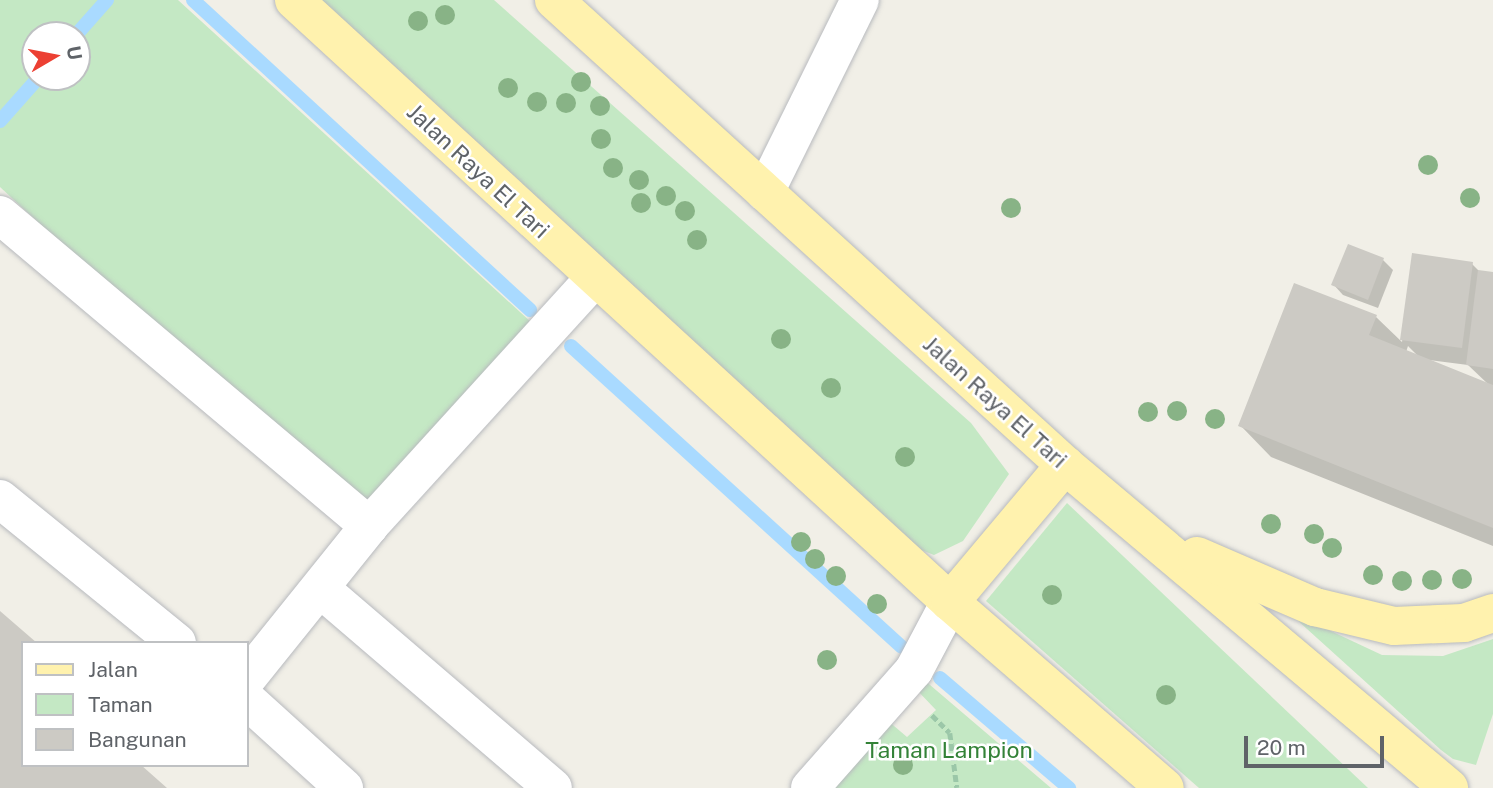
<!DOCTYPE html>
<html>
<head>
<meta charset="utf-8">
<style>
	body { margin:0 }
	#map { position:relative; width:1493px; height:788px; overflow:hidden; background:#f1efe7; font-family:"Public Sans",sans-serif }
	div>[style] { position:absolute }
	.green>* { inset:0; background:#c4e8c4 }
	.shadow>* { inset:0; background:#0003 }
	.stream>* { height:14px; margin:-7px; padding:0 7px; transform-origin:7px; border-radius:7px; background:#a9daff }
	.building>* { inset:0; background:#cccac4 }
	.path>* { height:4.5px; margin-top:-2.25px; transform-origin:0; background:repeating-linear-gradient(90deg,#9bc7a8 0 7px,transparent 0 10.5px) }
	.roads { filter:drop-shadow(0 0 2px #b8babe) drop-shadow(0 0 2px #b8babe) }
	.minor>* { height:38px; margin:-19px; padding:0 19px; transform-origin:19px; border-radius:19px; background:#fff }
	.major>* { height:38px; margin:-19px; padding:0 19px; transform-origin:19px; border-radius:19px; background:#fff2ae }
	.trees>* { width:20px; height:20px; margin:-10px; border-radius:50%; background:#88b386 }
	span { translate:-50% -50%; white-space:nowrap; text-align:center; line-height:1.15; -webkit-text-stroke:5px #fff; paint-order:stroke }
	.street-label { font-size:23px; color:#5f6368 }
	.park-label { font-size:23px; color:#338237 }
	.legend { position:absolute; left:21px; top:641px; width:228px; height:126px; box-sizing:border-box; background:#fff; border:2px solid #bfc1c3; margin:0; padding:9px 12px; list-style:none; font-size:21px; color:#5f6368 }
	.legend li { display:flex; align-items:center; gap:14px; height:35px }
	.legend b { width:35px; border:2px solid #bfc1c3 }
	.north { position:absolute; left:21px; top:21px; width:70px; height:70px; box-sizing:border-box; background:#fff; border:2px solid #bfc1c3; border-radius:50%; rotate:80deg; font-size:19px; font-weight:700; line-height:28px; text-align:center; color:#5f6368 }
	.north::after { content:''; display:block; margin:auto; width:24px; height:32px; background:#ec4033; clip-path:polygon(50% 0,100% 100%,50% 72%,0 100%) }
	.scale { position:absolute; left:1244px; top:736px; width:140px; height:32px; box-sizing:border-box; border:4px solid #5f6368; border-top:0; padding-left:9px; font-size:21px; line-height:24px; white-space:nowrap; color:#5f6368; -webkit-text-stroke:5px #fff; paint-order:stroke }
</style>
</head>
<body>
<div id="map">
	<div class="green">
		<div style="clip-path:polygon(evenodd,0 0,178px 0,532px 323px,358px 519px,0 187px,0 0,35px 35px,77px 35px,77px 77px,35px 77px,35px 35px)"></div>
		<div style="clip-path:polygon(314px 0,494px 0,971px 423px,1009px 474px,963px 541px,934px 555px,909px 545px)"></div>
		<div style="clip-path:polygon(1067px 503px,1368px 788px,1199px 788px,986px 601px)"></div>
		<div style="clip-path:polygon(1286px 610px,1382px 655px,1443px 656px,1493px 639px,1493px 714px,1476px 765px,1453px 759px,1441px 750px)"></div>
		<div style="clip-path:polygon(923px 679px,1051px 788px,828px 788px,887px 720px,907px 737px,936px 710px,915px 688px)"></div>
	</div>
	<div class="shadow">
		<div style="clip-path:polygon(evenodd,1413px 255px,1472px 264px,1480px 272px,1493px 274px,1493px 546px,1271px 457px,1240px 425px,1376px 317px,1402px 342px,1413px 255px,1408px 346px,1420px 358px,1406px 352px,1408px 346px,1413px 255px,1429px 360px,1468px 365px,1489px 385px,1429px 360px)"></div>
		<div style="clip-path:polygon(1383px 260px,1393px 270px,1378px 308px,1343px 295px,1333px 284px)"></div>
	</div>
	<div class="stream">
		<div style="left:193px;top:0;width:458px;rotate:42.6deg"></div>
		<div style="left:76px;top:35px;width:47px;rotate:-48.5deg"></div>
		<div style="left:0;top:121px;width:59px;rotate:-48.4deg"></div>
		<div style="left:571px;top:346px;width:447px;rotate:42.3deg"></div>
		<div style="left:940px;top:678px;width:170px;rotate:40.5deg"></div>
	</div>
	<div class="building">
		<div style="clip-path:polygon(1348px 244px,1384px 258px,1368px 300px,1331px 285px)"></div>
		<div style="clip-path:polygon(1412px 253px,1473px 262px,1462px 348px,1400px 340px)"></div>
		<div style="clip-path:polygon(1478px 270px,1493px 272px,1493px 369px,1466px 365px)"></div>
		<div style="clip-path:polygon(1294px 283px,1377px 315px,1369px 335px,1493px 385px,1493px 528px,1238px 426px)"></div>
		<div style="clip-path:polygon(0 611px,37px 643px,23px 643px,23px 765px,141px 765px,167px 788px,0 788px)"></div>
	</div>
	<div class="path">
		<div style="left:932px;top:715px;width:25px;rotate:45deg"></div>
		<div style="left:950px;top:733px;width:55px;rotate:82.7deg"></div>
	</div>
	<div class="roads">
		<div class="minor">
			<div style="left:765px;top:192px;width:214px;rotate:-63.7deg"></div>
			<div style="left:0;top:215px;width:483px;rotate:40.1deg"></div>
			<div style="left:0;top:499px;width:228px;rotate:39.1deg"></div>
			<div style="left:322px;top:590px;width:304px;rotate:40.6deg"></div>
			<div style="left:247px;top:678px;width:195px;rotate:-51.2deg"></div>
			<div style="left:369px;top:526px;width:334px;rotate:-47.7deg"></div>
			<div style="left:247px;top:700px;width:131px;rotate:42.2deg"></div>
			<div style="left:810px;top:788px;width:157px;rotate:-48.6deg"></div>
			<div style="left:914px;top:670px;width:77px;rotate:-62.1deg"></div>
		</div>
		<div class="major">
			<div style="left:294px;top:0;width:890px;rotate:42.54deg"></div>
			<div style="left:950px;top:602px;width:284px;rotate:40.9deg"></div>
			<div style="left:554px;top:0;width:691px;rotate:42.3deg"></div>
			<div style="left:1065px;top:465px;width:502px;rotate:40.07deg"></div>
			<div style="left:1197px;top:556px;width:129px;rotate:23.4deg"></div>
			<div style="left:1315px;top:607px;width:81px;rotate:13.5deg"></div>
			<div style="left:1394px;top:626px;width:70px;rotate:-2.5deg"></div>
			<div style="left:1464px;top:623px;width:31px;rotate:-19deg"></div>
			<div style="left:950px;top:602px;width:179px;rotate:-50deg"></div>
		</div>
	</div>
	<div class="trees">
		<div style="left:445px;top:15px"></div>
		<div style="left:418px;top:21px"></div>
		<div style="left:581px;top:82px"></div>
		<div style="left:508px;top:88px"></div>
		<div style="left:537px;top:102px"></div>
		<div style="left:566px;top:103px"></div>
		<div style="left:600px;top:106px"></div>
		<div style="left:601px;top:139px"></div>
		<div style="left:1428px;top:165px"></div>
		<div style="left:613px;top:168px"></div>
		<div style="left:639px;top:180px"></div>
		<div style="left:666px;top:196px"></div>
		<div style="left:1470px;top:198px"></div>
		<div style="left:641px;top:203px"></div>
		<div style="left:1011px;top:208px"></div>
		<div style="left:685px;top:211px"></div>
		<div style="left:697px;top:240px"></div>
		<div style="left:781px;top:339px"></div>
		<div style="left:831px;top:388px"></div>
		<div style="left:1177px;top:411px"></div>
		<div style="left:1148px;top:412px"></div>
		<div style="left:1215px;top:419px"></div>
		<div style="left:905px;top:457px"></div>
		<div style="left:1271px;top:524px"></div>
		<div style="left:1314px;top:534px"></div>
		<div style="left:801px;top:542px"></div>
		<div style="left:1332px;top:548px"></div>
		<div style="left:815px;top:559px"></div>
		<div style="left:1373px;top:575px"></div>
		<div style="left:836px;top:576px"></div>
		<div style="left:1462px;top:579px"></div>
		<div style="left:1432px;top:580px"></div>
		<div style="left:1402px;top:581px"></div>
		<div style="left:1052px;top:595px"></div>
		<div style="left:877px;top:604px"></div>
		<div style="left:827px;top:660px"></div>
		<div style="left:1166px;top:695px"></div>
		<div style="left:903px;top:765px"></div>
	</div>
	<div class="street-label">
		<span style="left:478px;top:171px;rotate:43deg">Jalan Raya El Tari</span>
		<span style="left:995px;top:402px;rotate:42deg">Jalan Raya El Tari</span>
	</div>
	<div class="park-label">
		<span style="left:949px;top:750px">Taman Lampion</span>
	</div>
	<ul class="legend">
	<li><b style="height:9px;background:#fff2ae"></b>Jalan</li>
	<li><b style="height:19px;background:#c4e8c4"></b>Taman</li>
	<li><b style="height:19px;background:#cccac4"></b>Bangunan</li>
	</ul>
	<div class="north">U</div>
	<div class="scale">20 m</div>
</div>
</body>
</html>
